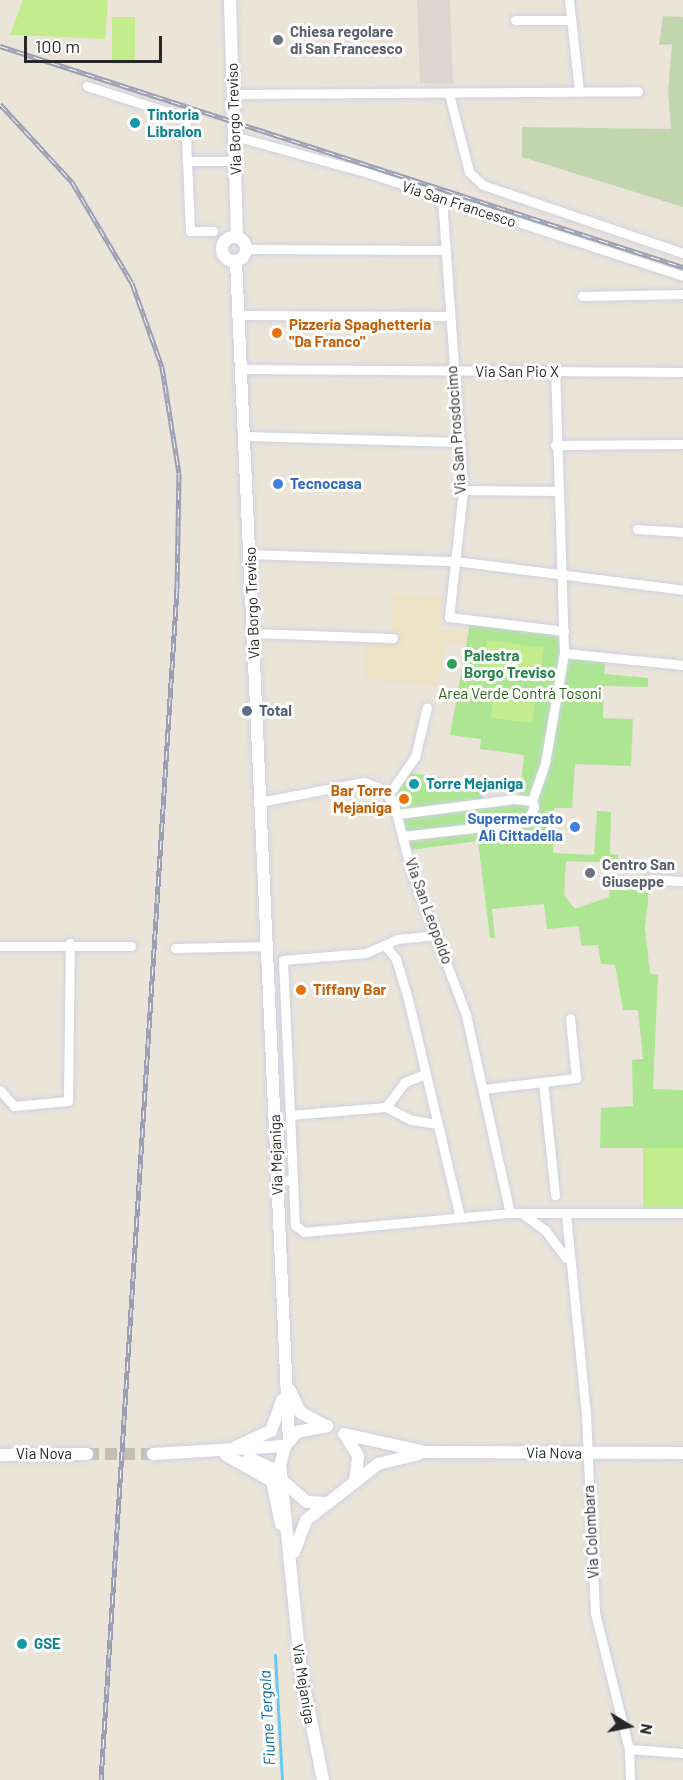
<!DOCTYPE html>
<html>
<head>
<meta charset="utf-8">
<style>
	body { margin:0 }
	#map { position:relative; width:683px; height:1780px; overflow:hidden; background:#ebe4d9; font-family:Barlow,sans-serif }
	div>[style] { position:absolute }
	.education>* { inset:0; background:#eee2c7 }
	.green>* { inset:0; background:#ade592 }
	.cemetery>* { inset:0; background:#c1d6af }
	.pitch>* { inset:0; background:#c3ed8d }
	.plaza>* { inset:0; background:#dbd7d0 }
	.stream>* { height:3px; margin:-1.5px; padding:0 1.5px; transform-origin:1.5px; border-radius:1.5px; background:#66cbf3 }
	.secondary-tunnel>* { height:12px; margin-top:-6px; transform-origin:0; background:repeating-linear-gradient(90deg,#c4beb6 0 12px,transparent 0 18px) }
	.roads { filter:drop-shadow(0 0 2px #ced1e2) drop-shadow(0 0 2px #ced1e2) }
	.street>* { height:9px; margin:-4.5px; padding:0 4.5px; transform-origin:4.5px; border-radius:4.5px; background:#fff }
	.secondary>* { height:12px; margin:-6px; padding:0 6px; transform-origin:6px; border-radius:6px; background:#fff }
	.secondary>.ring { margin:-6px; padding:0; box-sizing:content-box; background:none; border:12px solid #fff; border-radius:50% }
	.rail>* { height:5px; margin-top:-2.5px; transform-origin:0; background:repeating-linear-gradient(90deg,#fff 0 9px,#9c9fb4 0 18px); box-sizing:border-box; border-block:2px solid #9c9fb4 }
	.dots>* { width:16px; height:16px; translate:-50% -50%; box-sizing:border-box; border:3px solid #fff; border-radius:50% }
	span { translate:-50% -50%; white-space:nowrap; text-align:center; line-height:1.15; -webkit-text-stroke:6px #fff; paint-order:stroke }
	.worship-label { font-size:15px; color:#5b616d; font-weight:700 }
	.left { translate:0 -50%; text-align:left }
	.culture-label { font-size:15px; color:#0d838f; font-weight:700 }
	.street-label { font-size:15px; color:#282828 }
	.food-label { font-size:15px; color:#c56008; font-weight:700 }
	.right { translate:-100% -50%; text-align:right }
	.shop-label { font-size:15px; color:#366cbe; font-weight:700 }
	.leisure-label { font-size:15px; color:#27864d; font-weight:700 }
	.park-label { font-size:15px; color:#266716 }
	.service-label { font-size:15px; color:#4e5e75; font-weight:700 }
	.water-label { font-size:16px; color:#07679d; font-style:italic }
	.north { position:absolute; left:599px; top:1696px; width:60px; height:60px; -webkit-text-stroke:4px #fff; paint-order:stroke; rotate:100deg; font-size:16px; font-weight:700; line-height:24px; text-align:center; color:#282828 }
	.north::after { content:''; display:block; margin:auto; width:21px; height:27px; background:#282828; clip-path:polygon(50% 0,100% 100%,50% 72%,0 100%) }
	.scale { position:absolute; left:24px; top:36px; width:138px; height:27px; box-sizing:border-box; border:3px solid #282828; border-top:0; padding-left:8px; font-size:18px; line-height:21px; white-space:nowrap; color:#282828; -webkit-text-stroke:4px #fff; paint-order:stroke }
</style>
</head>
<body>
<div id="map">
	<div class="education">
		<div style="clip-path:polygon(392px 594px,443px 596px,438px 629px,467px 633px,464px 645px,444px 643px,439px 686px,366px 680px,365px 640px,390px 641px)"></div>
	</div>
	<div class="green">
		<div style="clip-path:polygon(470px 623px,560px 631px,564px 653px,606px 657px,604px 674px,648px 678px,648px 687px,604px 686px,603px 718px,633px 719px,631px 766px,575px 764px,572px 808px,554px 808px,553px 853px,594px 855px,597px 811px,611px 812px,610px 854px,618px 855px,618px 863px,566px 861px,564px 895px,575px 909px,609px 897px,610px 877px,650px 881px,645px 928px,650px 974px,658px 975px,653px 1089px,683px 1090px,683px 1213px,643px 1214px,643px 1148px,600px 1148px,601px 1108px,633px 1106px,632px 1060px,643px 1059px,638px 1010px,623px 1010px,615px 965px,601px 964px,598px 945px,581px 946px,579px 926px,547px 929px,544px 904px,492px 909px,495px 938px,490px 938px,478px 841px,410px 850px,395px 794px,410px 773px,484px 783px,482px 799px,520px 794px,524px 755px,480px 749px,481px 739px,450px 735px)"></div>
	</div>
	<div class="cemetery">
		<div style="clip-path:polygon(663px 16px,683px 17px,683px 207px,522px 157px,522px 127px,671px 129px,668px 92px,672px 44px,659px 45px)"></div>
	</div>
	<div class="pitch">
		<div style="clip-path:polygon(23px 0,108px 0,105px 39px,10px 35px)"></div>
		<div style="clip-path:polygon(112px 17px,135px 17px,135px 63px,112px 64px)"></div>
		<div style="clip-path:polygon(487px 640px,544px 648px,539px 681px,482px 673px)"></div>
		<div style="clip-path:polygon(493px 698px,535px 703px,532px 723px,491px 718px)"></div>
		<div style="clip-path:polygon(643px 1148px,683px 1148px,683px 1213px,643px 1214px)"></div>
	</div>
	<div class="plaza">
		<div style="clip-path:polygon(417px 0,450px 0,453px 84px,420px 83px)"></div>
	</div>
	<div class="stream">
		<div style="left:275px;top:1655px;width:125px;rotate:86.8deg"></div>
	</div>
	<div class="secondary-tunnel">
		<div style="left:87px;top:1454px;width:66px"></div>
	</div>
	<div class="roads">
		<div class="street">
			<div style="left:569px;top:0;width:92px;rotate:83.7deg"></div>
			<div style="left:515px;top:20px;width:56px"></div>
			<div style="left:87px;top:86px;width:98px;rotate:17.9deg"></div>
			<div style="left:180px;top:116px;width:8px;rotate:45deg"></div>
			<div style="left:186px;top:122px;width:39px;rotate:89deg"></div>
			<div style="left:187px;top:161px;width:48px"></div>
			<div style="left:233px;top:94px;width:405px;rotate:-0.4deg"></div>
			<div style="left:449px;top:94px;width:81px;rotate:75.6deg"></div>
			<div style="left:469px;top:172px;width:19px;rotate:43deg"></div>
			<div style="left:483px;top:185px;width:211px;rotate:18.8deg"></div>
			<div style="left:234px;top:136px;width:133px;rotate:15.3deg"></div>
			<div style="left:362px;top:171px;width:338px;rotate:18.1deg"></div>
			<div style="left:187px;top:161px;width:70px;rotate:87.5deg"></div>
			<div style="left:190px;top:231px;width:23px"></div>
			<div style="left:442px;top:198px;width:293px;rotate:85.9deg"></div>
			<div style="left:463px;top:490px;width:128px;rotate:96.3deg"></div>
			<div style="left:449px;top:617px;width:116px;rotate:6.9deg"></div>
			<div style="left:246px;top:249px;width:197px;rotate:0.3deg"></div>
			<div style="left:582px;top:296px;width:101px;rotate:-1.1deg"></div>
			<div style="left:240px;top:315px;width:207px;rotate:0.3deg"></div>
			<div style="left:242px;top:369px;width:441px;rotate:0.4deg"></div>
			<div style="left:245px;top:436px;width:213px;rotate:1.6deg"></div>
			<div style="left:555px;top:445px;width:128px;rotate:-0.4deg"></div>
			<div style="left:463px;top:490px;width:94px;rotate:0.6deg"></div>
			<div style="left:637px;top:529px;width:46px;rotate:3.7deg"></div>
			<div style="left:250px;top:554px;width:205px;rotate:2deg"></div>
			<div style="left:455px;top:561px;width:230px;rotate:7.2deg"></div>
			<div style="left:253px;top:633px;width:140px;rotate:2deg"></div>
			<div style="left:564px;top:653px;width:120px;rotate:5.8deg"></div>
			<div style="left:389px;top:794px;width:45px;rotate:-54.9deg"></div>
			<div style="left:415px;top:757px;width:51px;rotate:-76.5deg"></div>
			<div style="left:532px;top:801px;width:40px;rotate:-71.1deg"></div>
			<div style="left:545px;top:763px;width:112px;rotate:-80.2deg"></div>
			<div style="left:564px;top:653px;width:282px;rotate:-91.8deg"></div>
			<div style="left:260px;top:802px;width:106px;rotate:-10.9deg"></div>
			<div style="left:364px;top:782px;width:15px;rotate:20deg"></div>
			<div style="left:378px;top:787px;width:21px;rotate:43deg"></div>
			<div style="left:393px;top:801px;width:75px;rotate:75.4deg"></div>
			<div style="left:412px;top:874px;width:151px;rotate:69deg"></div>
			<div style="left:466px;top:1015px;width:203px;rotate:77.5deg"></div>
			<div style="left:398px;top:814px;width:117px;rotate:-7.4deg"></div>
			<div style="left:514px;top:799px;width:18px;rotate:6deg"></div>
			<div style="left:532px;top:801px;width:6px;rotate:72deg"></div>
			<div style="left:534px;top:807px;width:17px;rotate:115deg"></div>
			<div style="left:527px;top:822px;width:125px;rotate:173.6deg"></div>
			<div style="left:651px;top:879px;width:32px;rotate:4deg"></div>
			<div style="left:385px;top:945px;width:18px;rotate:52deg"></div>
			<div style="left:396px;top:959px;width:42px;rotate:73.3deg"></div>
			<div style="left:408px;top:999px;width:224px;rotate:76.6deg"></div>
			<div style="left:0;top:946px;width:131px"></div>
			<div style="left:175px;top:948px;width:92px;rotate:-1.2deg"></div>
			<div style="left:543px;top:1082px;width:114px;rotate:83.9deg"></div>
			<div style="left:483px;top:1089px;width:94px;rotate:-6.7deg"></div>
			<div style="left:576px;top:1078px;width:60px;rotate:-95.7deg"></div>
			<div style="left:0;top:1090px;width:21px;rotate:49deg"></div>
			<div style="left:14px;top:1106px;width:54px;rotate:-5.3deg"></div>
			<div style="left:68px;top:1101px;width:158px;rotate:-89.3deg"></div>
			<div style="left:386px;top:1107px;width:31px;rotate:-53deg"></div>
			<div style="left:405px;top:1082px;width:22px;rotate:-22deg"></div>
			<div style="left:290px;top:1115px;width:96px;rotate:-4.8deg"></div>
			<div style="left:386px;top:1107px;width:29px;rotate:27deg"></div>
			<div style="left:412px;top:1120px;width:26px;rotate:9deg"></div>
			<div style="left:293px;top:1180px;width:220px;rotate:-92.6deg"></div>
			<div style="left:283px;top:960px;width:83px;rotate:-4.8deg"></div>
			<div style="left:366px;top:953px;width:34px;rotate:-24deg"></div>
			<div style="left:397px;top:939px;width:40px;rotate:-5.7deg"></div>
			<div style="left:277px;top:1181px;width:16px;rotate:-4deg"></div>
			<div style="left:293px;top:1180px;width:45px;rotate:87.5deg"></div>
			<div style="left:295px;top:1225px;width:11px;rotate:38deg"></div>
			<div style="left:304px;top:1232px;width:207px;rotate:-5.3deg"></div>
			<div style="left:510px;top:1213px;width:173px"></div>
			<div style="left:523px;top:1214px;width:27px;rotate:36deg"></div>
			<div style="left:545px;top:1230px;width:35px;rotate:53deg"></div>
			<div style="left:566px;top:1214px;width:202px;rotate:84.3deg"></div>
			<div style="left:586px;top:1415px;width:198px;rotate:87.4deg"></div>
			<div style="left:595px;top:1613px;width:140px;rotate:76deg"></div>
			<div style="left:629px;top:1749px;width:54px;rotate:4.2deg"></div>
			<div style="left:629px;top:1749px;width:31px;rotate:88deg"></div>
		</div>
		<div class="secondary">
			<div style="left:230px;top:0;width:237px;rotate:88.3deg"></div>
			<div class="ring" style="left:222px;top:237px;width:12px;height:12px"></div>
			<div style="left:236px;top:261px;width:1180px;rotate:87.43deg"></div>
			<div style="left:289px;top:1389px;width:25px;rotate:64deg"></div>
			<div style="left:300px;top:1412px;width:25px;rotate:29deg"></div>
			<div style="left:344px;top:1434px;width:83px;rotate:12.5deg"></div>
			<div style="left:425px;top:1452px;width:258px;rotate:0.2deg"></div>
			<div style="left:236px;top:1447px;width:38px;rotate:-25deg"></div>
			<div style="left:271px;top:1431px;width:33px;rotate:-70deg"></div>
			<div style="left:153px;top:1454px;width:132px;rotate:-3.5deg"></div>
			<div style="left:0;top:1455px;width:87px;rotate:-0.7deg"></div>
			<div style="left:226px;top:1455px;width:53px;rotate:29.5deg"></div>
			<div style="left:272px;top:1481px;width:44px;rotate:78.2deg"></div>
			<div style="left:249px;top:1458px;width:35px;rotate:25deg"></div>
			<div style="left:355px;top:1482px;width:29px;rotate:-38deg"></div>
			<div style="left:378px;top:1464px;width:41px;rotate:-14deg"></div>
			<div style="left:285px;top:1483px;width:29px;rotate:41deg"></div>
			<div style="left:307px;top:1502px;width:21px;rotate:3deg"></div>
			<div style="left:294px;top:1552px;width:34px;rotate:-69deg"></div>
			<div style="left:306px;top:1520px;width:62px;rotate:-37.8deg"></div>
			<div style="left:355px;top:1482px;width:26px;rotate:-83deg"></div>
			<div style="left:358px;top:1456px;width:23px;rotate:-121deg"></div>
			<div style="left:323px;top:1780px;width:111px;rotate:-101.4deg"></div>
			<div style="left:301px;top:1671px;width:206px;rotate:-95.8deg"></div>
			<div style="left:280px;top:1466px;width:21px;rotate:-76deg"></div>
			<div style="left:285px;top:1446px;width:18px;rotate:-49deg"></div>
			<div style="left:297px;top:1432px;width:31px;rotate:-11deg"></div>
		</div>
	</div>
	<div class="rail">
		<div style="left:0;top:46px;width:718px;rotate:17.93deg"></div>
		<div style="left:0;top:104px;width:106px;rotate:47.3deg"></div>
		<div style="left:72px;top:182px;width:117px;rotate:59.3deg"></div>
		<div style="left:132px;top:283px;width:89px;rotate:70.3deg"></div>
		<div style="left:162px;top:367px;width:107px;rotate:80.9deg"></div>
		<div style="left:179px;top:473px;width:116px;rotate:91deg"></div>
		<div style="left:177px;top:589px;width:1193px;rotate:93.65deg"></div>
	</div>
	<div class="dots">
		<div style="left:278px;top:40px;background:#6b7280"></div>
		<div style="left:135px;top:123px;background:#0f9aa8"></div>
		<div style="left:277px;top:333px;background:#e8710a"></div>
		<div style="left:278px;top:484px;background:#3f7fe0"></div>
		<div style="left:452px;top:664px;background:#2e9e5b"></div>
		<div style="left:247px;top:711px;background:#5c6f8a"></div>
		<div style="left:414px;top:784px;background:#0f9aa8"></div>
		<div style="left:404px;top:799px;background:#e8710a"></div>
		<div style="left:575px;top:827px;background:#3f7fe0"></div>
		<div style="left:590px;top:873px;background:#6b7280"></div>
		<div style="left:301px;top:990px;background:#e8710a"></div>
		<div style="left:22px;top:1644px;background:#0f9aa8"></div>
	</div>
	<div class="worship-label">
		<span class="left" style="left:290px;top:40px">Chiesa regolare<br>di San Francesco</span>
		<span class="left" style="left:602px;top:873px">Centro San<br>Giuseppe</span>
	</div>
	<div class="culture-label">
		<span class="left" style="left:147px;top:123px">Tintoria<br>Libralon</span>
		<span class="left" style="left:426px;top:784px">Torre Mejaniga</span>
		<span class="left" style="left:34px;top:1644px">GSE</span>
	</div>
	<div class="street-label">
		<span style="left:234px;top:119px;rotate:-92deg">Via Borgo Treviso</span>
		<span style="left:459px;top:204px;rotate:18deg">Via San Francesco</span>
		<span style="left:517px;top:372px">Via San Pio X</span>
		<span style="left:456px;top:430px;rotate:-94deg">Via San Prosdocimo</span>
		<span style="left:252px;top:603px;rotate:-92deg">Via Borgo Treviso</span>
		<span style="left:429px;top:911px;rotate:70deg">Via San Leopoldo</span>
		<span style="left:276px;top:1155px;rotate:-92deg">Via Mejaniga</span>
		<span style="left:554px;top:1453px;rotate:1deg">Via Nova</span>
		<span style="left:44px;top:1454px">Via Nova</span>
		<span style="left:591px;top:1532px;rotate:-93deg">Via Colombara</span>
		<span style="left:304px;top:1684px;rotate:81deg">Via Mejaniga</span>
	</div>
	<div class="food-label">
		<span class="left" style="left:289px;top:333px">Pizzeria Spaghetteria<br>"Da Franco"</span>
		<span class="right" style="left:392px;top:799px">Bar Torre<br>Mejaniga</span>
		<span class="left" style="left:313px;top:990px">Tiffany Bar</span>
	</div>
	<div class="shop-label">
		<span class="left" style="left:290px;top:484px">Tecnocasa</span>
		<span class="right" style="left:563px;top:827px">Supermercato<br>Alì Cittadella</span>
	</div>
	<div class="leisure-label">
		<span class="left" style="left:464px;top:664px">Palestra<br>Borgo Treviso</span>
	</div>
	<div class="park-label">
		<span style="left:520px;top:694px">Area Verde Contrà Tosoni</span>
	</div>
	<div class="service-label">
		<span class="left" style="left:259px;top:711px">Total</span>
	</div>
	<div class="water-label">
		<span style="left:267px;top:1718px;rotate:-93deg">Fiume Tergola</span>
	</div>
	<div class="north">N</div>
	<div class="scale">100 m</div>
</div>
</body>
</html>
